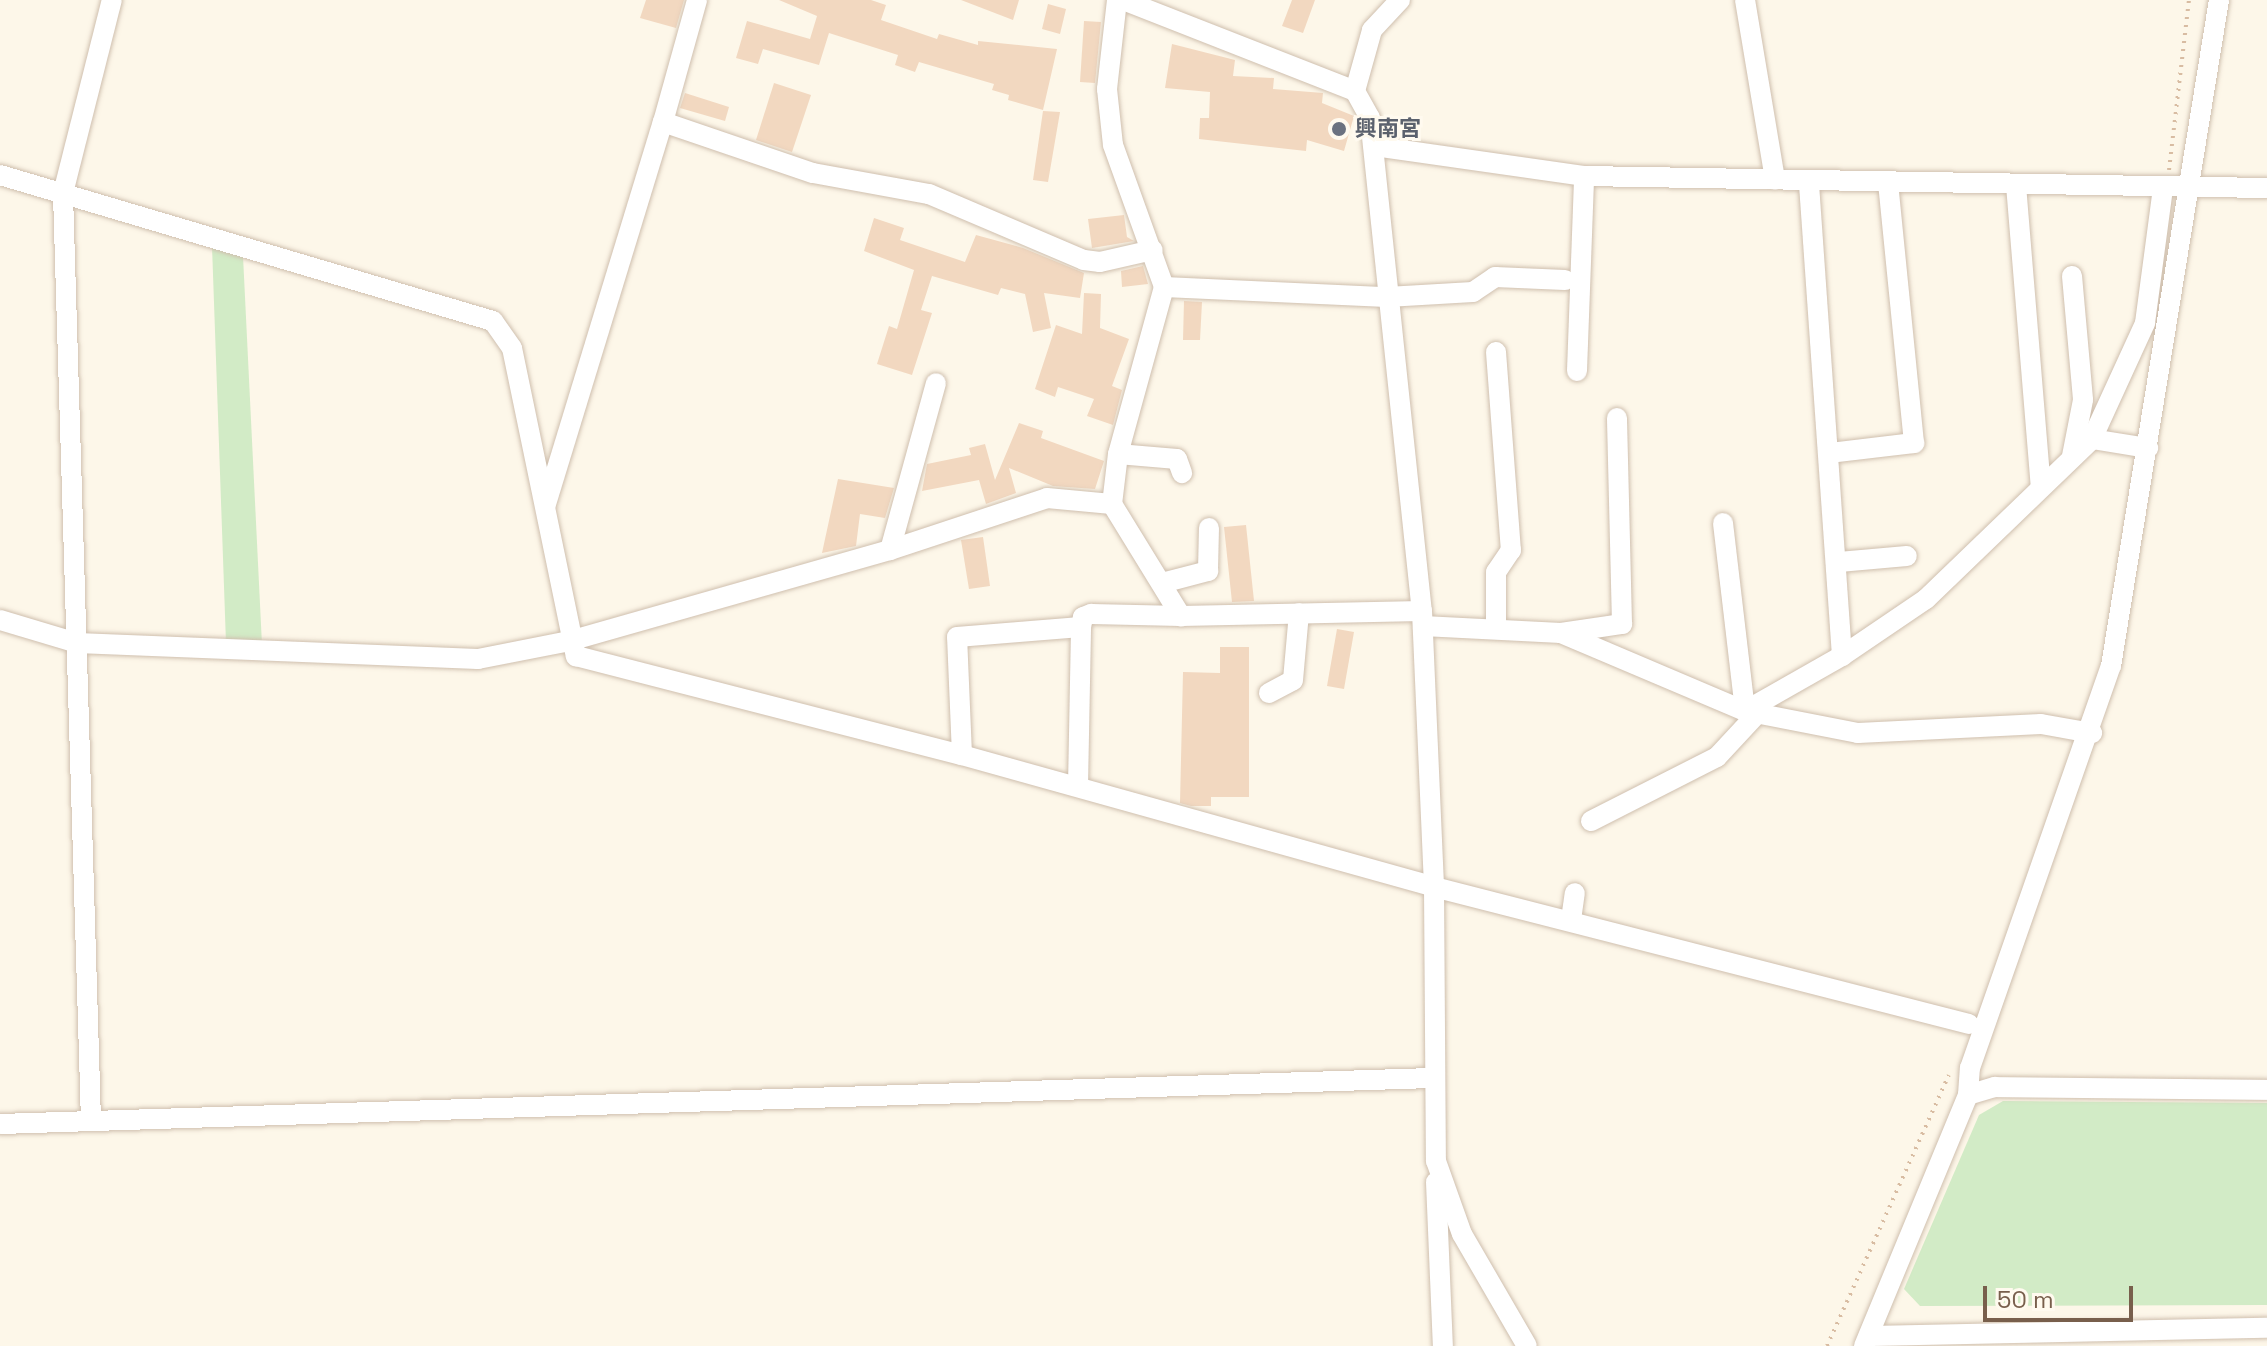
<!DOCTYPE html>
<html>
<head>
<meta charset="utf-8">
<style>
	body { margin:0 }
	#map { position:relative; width:2267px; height:1346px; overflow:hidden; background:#fdf7e9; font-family:"Space Grotesk","Noto Sans TC",sans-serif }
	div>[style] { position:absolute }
	.green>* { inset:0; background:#d2ebc6 }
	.building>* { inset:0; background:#f2d8c0 }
	.path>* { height:4px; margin-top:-2px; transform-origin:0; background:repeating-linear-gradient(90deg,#d8bca2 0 2px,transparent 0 8px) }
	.roads { filter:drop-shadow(0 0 2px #cfbfae) drop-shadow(0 0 2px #cfbfae) }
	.minor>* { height:20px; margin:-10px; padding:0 10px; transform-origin:10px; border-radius:10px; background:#fff }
	.dots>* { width:22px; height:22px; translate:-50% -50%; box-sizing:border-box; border:4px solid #fffaef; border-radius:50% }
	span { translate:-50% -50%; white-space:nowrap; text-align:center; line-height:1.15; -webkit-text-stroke:6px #fffaef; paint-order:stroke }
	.worship-label { font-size:22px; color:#5b616d; font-weight:700 }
	.left { translate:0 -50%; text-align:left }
	.scale { position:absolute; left:1983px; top:1286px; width:150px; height:36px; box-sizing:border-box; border:4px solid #785f4c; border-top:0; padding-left:10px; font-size:24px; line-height:28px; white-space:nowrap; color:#785f4c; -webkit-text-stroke:6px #fffaef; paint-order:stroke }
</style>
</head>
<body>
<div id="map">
	<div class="green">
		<div style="clip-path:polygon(212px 246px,243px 256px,262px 645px,226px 643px)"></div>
		<div style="clip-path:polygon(2003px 1101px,2267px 1103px,2267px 1305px,1920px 1306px,1904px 1289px,1979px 1115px)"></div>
	</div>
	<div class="building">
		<div style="clip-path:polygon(646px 0,684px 0,676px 28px,640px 18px)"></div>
		<div style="clip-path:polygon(779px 0,871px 0,886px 5px,881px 20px,937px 39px,939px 34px,978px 45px,978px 41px,1057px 49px,1043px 110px,1008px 100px,1009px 95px,992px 90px,994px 84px,919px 62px,915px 72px,895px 65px,898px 55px,829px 33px,819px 65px,763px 49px,758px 64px,736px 58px,747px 21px,810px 39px,817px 16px)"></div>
		<div style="clip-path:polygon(961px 0,1019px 0,1013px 20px)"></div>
		<div style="clip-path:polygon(1292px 0,1315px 0,1303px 33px,1282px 26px)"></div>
		<div style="clip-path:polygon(1048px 4px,1066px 9px,1060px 34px,1042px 29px)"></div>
		<div style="clip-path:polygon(1084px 21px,1101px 22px,1095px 83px,1080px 82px)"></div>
		<div style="clip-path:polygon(1172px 44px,1235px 60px,1233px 76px,1274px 78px,1273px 89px,1323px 93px,1322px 103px,1354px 116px,1344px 151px,1307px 140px,1306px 151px,1199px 139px,1200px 118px,1209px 118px,1210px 92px,1165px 88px)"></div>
		<div style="clip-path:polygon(774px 83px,811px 95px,792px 152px,756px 140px)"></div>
		<div style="clip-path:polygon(685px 93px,729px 107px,725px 121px,680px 108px)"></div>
		<div style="clip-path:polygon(1043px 111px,1060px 112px,1048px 182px,1033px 180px)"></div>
		<div style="clip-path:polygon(1124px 215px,1127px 237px,1134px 241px,1092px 248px,1088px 219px)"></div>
		<div style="clip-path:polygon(874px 218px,904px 228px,900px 240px,965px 262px,976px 235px,1023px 248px,1084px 273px,1080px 298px,1044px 293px,1051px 328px,1033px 332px,1025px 294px,1001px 288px,998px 295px,932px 276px,921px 310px,932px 313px,912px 375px,877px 364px,889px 326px,897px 329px,914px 270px,864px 251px)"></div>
		<div style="clip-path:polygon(1143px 266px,1148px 284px,1122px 287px,1121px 271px)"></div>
		<div style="clip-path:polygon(1084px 293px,1101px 294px,1100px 328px,1129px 339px,1112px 386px,1122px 390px,1113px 425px,1087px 416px,1094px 399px,1058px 387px,1055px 397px,1035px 389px,1056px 325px,1082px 334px)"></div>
		<div style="clip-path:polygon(1184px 301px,1202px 302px,1200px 340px,1183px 340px)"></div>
		<div style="clip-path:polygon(1019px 423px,1043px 431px,1041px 438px,1104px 461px,1095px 489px,1053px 486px,1009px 468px,1016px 493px,986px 504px,979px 480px,922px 491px,927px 464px,971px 455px,969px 448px,985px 444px,995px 480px)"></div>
		<div style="clip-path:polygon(838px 479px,894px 488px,885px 518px,860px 514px,856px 546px,822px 553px)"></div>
		<div style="clip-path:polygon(1246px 525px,1254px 601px,1232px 602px,1224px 527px)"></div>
		<div style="clip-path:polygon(983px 537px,990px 586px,969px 589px,961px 540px)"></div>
		<div style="clip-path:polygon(1337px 629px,1354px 632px,1344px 689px,1327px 686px)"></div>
		<div style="clip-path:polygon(1220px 647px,1249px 647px,1249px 797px,1211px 797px,1211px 806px,1191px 806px,1180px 803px,1183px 672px,1220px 673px)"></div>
	</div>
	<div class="path">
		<div style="left:2169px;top:170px;width:171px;rotate:-83.3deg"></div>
		<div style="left:1827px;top:1346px;width:297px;rotate:-65.8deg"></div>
	</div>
	<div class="roads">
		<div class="minor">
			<div style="left:1117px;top:0;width:90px;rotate:96.4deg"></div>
			<div style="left:1107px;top:89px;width:56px;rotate:83.9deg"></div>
			<div style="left:1113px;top:145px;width:151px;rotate:70.2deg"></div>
			<div style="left:1164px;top:287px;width:173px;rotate:105.4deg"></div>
			<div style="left:1118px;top:454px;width:50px;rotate:96.8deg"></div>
			<div style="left:1112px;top:504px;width:132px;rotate:58.4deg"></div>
			<div style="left:1181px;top:616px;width:241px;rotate:-1.2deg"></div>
			<div style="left:1123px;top:0;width:249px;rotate:21.4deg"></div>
			<div style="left:1355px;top:91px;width:31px;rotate:61deg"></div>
			<div style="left:1370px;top:118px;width:496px;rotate:84deg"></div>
			<div style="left:1422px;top:611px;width:276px;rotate:87.5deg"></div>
			<div style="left:1434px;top:887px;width:274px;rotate:89.6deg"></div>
			<div style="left:1436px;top:1161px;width:77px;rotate:70.4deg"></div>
			<div style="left:1462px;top:1234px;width:129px;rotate:59.9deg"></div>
			<div style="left:1745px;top:0;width:182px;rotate:80.5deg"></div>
			<div style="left:1355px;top:91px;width:63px;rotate:-74.4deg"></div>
			<div style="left:1372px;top:30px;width:41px;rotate:-47deg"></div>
			<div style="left:663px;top:122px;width:127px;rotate:-74.4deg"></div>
			<div style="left:1374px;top:146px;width:212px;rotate:8.1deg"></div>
			<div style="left:1584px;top:176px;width:683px;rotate:1.01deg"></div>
			<div style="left:0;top:175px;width:514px;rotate:16.5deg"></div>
			<div style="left:493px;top:321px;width:33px;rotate:55deg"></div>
			<div style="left:512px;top:348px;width:315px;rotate:78.3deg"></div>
			<div style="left:576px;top:656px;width:398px;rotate:14.4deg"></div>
			<div style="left:962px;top:755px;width:490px;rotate:15.6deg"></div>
			<div style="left:1434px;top:887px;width:552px;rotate:14.36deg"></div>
			<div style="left:2016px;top:185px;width:302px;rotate:85.3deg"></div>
			<div style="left:2072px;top:276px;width:124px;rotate:84.9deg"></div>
			<div style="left:2083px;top:400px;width:57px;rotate:101.1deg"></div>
			<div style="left:1164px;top:287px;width:223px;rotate:2.6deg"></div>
			<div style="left:1387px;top:297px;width:86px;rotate:-3.3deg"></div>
			<div style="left:1473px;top:292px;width:27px;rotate:-34deg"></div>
			<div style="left:1495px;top:277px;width:70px;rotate:2.5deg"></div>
			<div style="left:1496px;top:352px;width:199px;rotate:85.7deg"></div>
			<div style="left:1511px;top:550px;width:27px;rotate:124deg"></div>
			<div style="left:1496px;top:572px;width:54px;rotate:90deg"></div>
			<div style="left:1577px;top:371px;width:195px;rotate:-87.9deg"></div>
			<div style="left:2092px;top:439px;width:128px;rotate:-65.4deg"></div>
			<div style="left:2145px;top:323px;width:136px;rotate:-82.4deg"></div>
			<div style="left:1830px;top:453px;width:85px;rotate:-6.8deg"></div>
			<div style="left:1914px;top:443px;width:262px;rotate:-95.7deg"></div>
			<div style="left:1118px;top:454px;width:59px;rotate:4.8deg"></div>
			<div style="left:1177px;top:459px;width:15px;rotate:70deg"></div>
			<div style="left:546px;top:504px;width:400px;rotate:-73deg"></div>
			<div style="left:663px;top:122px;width:158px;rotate:18.8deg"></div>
			<div style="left:813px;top:173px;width:118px;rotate:10.3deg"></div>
			<div style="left:929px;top:194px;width:168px;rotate:23.1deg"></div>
			<div style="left:1084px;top:260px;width:16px;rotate:7deg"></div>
			<div style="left:1100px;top:262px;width:54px;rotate:-12.8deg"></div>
			<div style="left:1723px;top:523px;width:189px;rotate:83.3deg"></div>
			<div style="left:1745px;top:711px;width:112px;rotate:-29.6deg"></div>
			<div style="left:1842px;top:656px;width:476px;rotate:-94deg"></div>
			<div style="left:890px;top:550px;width:173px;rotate:-74.6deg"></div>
			<div style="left:1839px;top:562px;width:68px;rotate:-5deg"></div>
			<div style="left:1162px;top:583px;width:48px;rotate:-14.6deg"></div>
			<div style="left:1208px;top:571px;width:43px;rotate:-88.7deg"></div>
			<div style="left:0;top:620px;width:80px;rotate:16.6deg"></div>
			<div style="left:77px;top:643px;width:401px;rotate:2.3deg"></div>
			<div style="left:478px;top:659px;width:94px;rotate:-11.1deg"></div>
			<div style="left:570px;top:641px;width:333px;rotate:-15.9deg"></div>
			<div style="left:890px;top:550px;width:165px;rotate:-18.3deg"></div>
			<div style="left:1047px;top:498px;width:65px;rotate:5.3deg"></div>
			<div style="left:1423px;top:626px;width:138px;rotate:2.9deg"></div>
			<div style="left:1561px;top:633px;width:200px;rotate:23deg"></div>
			<div style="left:1745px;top:711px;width:115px;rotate:11deg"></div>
			<div style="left:1858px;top:733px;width:183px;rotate:-2.8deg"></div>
			<div style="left:2041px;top:724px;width:52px;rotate:10deg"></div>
			<div style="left:1561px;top:633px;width:62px;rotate:-8.4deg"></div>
			<div style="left:1622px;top:624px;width:206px;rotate:-91.4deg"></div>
			<div style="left:1842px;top:656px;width:102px;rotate:-34.2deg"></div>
			<div style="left:1926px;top:599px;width:231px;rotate:-43.9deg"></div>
			<div style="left:2092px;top:439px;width:57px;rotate:9.1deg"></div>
			<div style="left:1269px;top:693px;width:27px;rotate:-28deg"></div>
			<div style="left:1293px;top:680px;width:67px;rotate:-84.9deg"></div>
			<div style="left:962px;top:755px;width:118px;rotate:-92.4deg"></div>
			<div style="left:957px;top:637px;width:124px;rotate:-4.6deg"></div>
			<div style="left:1081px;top:627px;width:10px;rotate:-79deg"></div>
			<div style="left:1083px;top:617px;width:9px;rotate:-21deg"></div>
			<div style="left:1091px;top:614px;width:90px;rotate:1.3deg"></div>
			<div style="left:1078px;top:786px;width:159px;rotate:-88.9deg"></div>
			<div style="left:1591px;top:821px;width:141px;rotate:-26.9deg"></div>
			<div style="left:1717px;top:757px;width:59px;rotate:-47.1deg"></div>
			<div style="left:1571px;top:920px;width:27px;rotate:-82deg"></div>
			<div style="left:1968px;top:1095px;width:27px;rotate:-86deg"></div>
			<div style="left:1970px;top:1068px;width:426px;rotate:-70.7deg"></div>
			<div style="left:2111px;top:666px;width:675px;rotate:-80.79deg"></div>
			<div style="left:91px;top:1121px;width:928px;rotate:-91.73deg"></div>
			<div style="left:63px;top:193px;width:199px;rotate:-75.8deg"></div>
			<div style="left:0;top:1124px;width:1433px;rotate:-1.84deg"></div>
			<div style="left:1436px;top:1182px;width:164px;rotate:87.6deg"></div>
			<div style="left:1869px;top:1336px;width:398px;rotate:-1.2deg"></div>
			<div style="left:1864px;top:1346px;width:272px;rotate:-67.5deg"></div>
			<div style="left:1968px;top:1095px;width:28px;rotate:-17deg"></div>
			<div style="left:1995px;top:1087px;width:272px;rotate:0.6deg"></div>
		</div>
	</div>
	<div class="dots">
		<div style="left:1339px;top:129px;background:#6b7280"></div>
	</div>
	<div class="worship-label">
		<span class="left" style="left:1355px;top:129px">興南宮</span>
	</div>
	<div class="scale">50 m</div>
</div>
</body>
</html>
